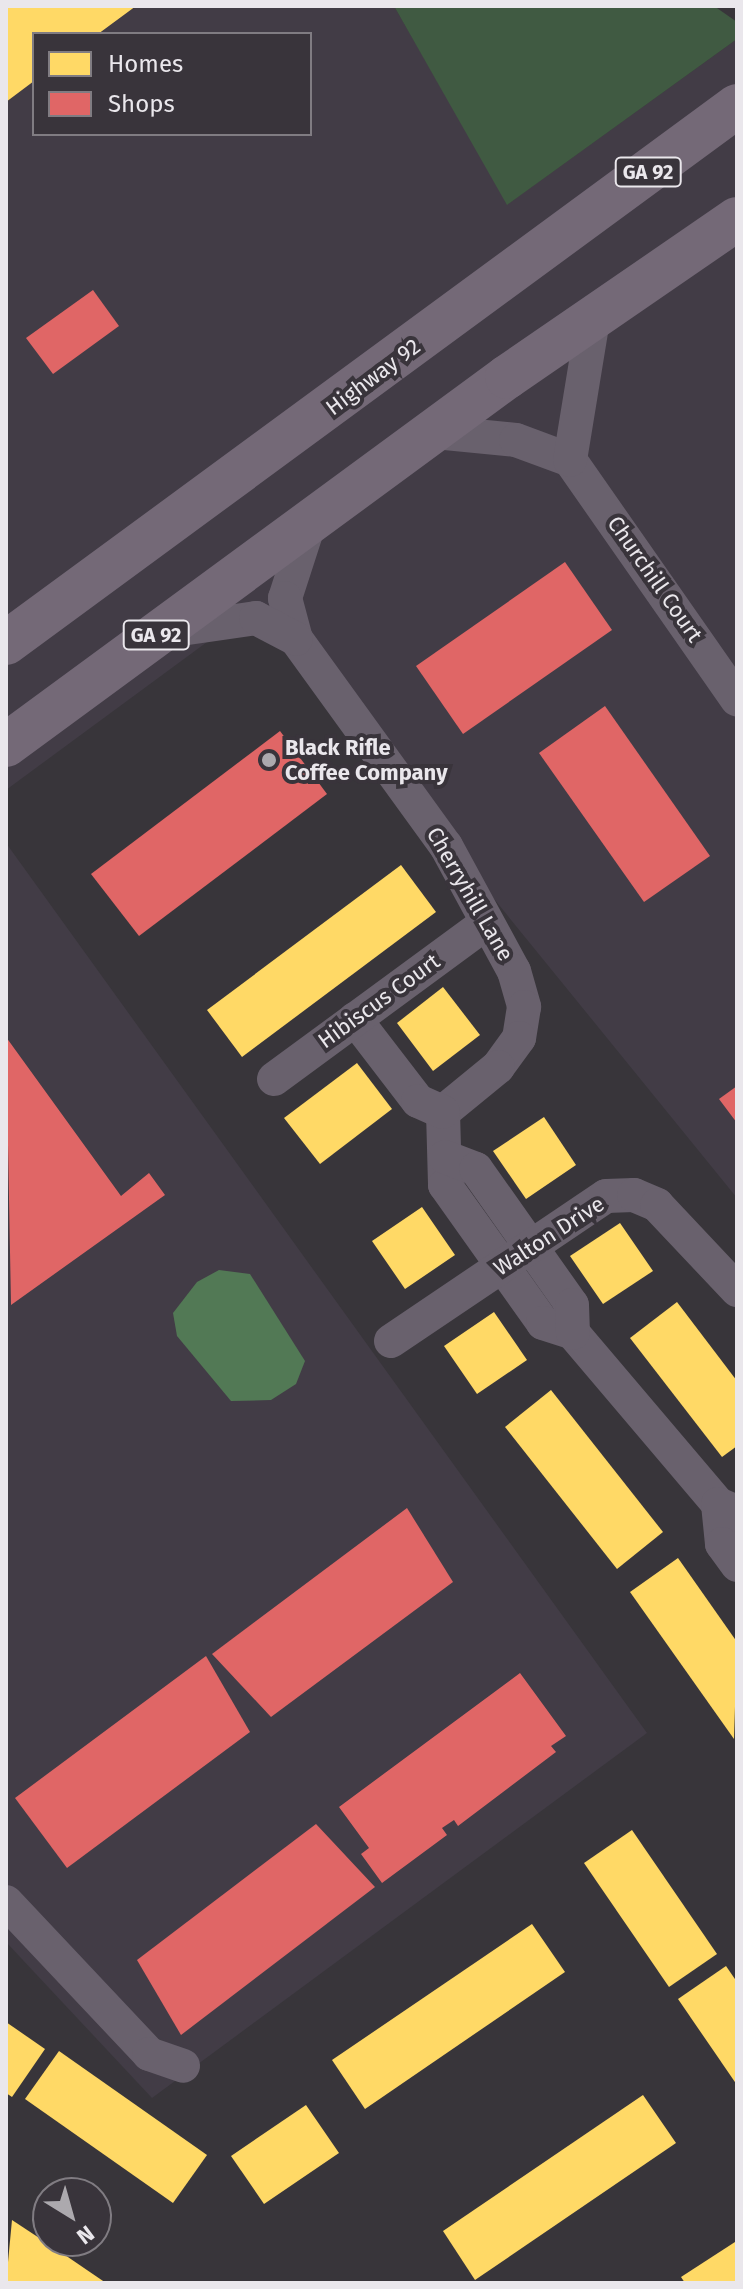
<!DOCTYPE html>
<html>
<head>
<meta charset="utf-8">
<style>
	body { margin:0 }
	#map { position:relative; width:743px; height:2289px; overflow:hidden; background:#38353a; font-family:"Fira Sans",sans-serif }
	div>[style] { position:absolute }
	.built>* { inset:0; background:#423c46 }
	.green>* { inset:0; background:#405a42 }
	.water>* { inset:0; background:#527955 }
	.homes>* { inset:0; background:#ffd966 }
	.shops>* { inset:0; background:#e06666 }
	.minor>* { height:34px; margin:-17px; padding:0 17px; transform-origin:17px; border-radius:17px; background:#69616d }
	.major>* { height:44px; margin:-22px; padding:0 22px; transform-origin:22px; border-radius:22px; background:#746977 }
	.dots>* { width:22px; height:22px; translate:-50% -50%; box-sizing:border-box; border:4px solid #39343b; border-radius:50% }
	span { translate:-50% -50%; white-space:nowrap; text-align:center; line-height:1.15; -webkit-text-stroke:8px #39343b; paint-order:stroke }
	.shield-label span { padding:2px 6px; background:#39343b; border:2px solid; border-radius:6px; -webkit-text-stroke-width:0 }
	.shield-label { font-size:20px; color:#eae7ec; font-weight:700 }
	.street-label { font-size:22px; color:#eae7ec }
	.poi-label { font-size:22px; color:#eae7ec; font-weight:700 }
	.left { translate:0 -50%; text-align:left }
	.frame { position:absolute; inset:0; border:8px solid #eae7ec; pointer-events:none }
	.legend { position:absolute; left:32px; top:32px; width:280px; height:104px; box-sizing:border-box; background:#39343b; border:2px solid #807c82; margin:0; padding:10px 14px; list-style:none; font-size:24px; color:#eae7ec }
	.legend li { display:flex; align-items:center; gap:16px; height:40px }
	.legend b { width:40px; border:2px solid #807c82 }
	.north { position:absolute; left:32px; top:2177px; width:80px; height:80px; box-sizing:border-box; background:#39343b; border:2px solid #807c82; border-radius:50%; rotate:143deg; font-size:22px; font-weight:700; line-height:32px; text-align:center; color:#eae7ec }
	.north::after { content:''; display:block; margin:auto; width:28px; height:36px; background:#aca9ae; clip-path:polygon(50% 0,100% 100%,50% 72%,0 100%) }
</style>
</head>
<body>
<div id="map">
	<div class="built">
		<div style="clip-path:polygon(evenodd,6px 6px,394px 6px,508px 204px,737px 39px,737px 1198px,256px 606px,6px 790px,6px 6px,34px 34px,310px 34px,310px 134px,34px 134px,34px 34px)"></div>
		<div style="clip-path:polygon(6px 843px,647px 1733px,152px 2098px,6px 1942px)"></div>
	</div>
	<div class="green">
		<div style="clip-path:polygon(394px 6px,714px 6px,737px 22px,737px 39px,507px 205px)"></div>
	</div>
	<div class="water">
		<div style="clip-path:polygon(219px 1270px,250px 1274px,305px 1361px,296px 1384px,271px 1400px,231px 1401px,177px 1336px,173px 1313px,197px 1282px)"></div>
	</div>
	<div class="homes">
		<div style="clip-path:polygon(6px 6px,136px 6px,98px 34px,34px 34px,34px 81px,6px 102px)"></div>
		<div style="clip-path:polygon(401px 865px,436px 912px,242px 1057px,207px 1010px)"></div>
		<div style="clip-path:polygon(443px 987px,480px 1035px,433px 1071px,397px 1023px)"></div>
		<div style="clip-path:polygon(357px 1063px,392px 1109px,320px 1164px,284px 1118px)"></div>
		<div style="clip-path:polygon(544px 1117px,576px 1165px,526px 1199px,493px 1151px)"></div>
		<div style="clip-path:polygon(422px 1207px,455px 1255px,405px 1289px,372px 1241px)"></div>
		<div style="clip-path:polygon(620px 1223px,653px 1271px,603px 1304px,570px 1256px)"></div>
		<div style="clip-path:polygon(677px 1302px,737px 1381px,737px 1446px,722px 1457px,630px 1338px)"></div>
		<div style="clip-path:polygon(494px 1312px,527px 1360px,477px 1394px,444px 1346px)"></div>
		<div style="clip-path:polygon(551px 1390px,663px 1532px,617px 1569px,505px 1427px)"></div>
		<div style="clip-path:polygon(678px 1558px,737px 1642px,734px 1739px,630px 1592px)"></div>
		<div style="clip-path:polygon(632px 1830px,717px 1954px,669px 1987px,584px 1863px)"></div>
		<div style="clip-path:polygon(532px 1924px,565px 1972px,365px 2109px,332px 2060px)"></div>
		<div style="clip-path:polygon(726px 1966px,737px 1982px,737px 2085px,678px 1999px)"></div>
		<div style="clip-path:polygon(6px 2022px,45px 2049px,12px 2097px,6px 2093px)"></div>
		<div style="clip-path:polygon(59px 2051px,207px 2155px,173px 2203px,25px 2099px)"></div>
		<div style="clip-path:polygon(643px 2095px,676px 2143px,475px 2280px,443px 2231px)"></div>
		<div style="clip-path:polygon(306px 2105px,339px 2153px,264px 2204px,231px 2156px)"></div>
		<div style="clip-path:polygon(12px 2220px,62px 2253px,106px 2283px,6px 2283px)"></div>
		<div style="clip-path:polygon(735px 2242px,737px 2283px,685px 2283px,681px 2277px)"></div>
	</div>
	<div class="shops">
		<div style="clip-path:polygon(93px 290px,119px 326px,53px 374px,26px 338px)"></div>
		<div style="clip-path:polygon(565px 562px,612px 630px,463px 734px,416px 666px)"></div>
		<div style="clip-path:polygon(605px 706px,710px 856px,644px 902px,539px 753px)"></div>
		<div style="clip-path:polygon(280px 731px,327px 794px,139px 936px,91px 874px)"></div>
		<div style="clip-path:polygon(6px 1037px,121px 1196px,149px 1173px,165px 1195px,11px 1305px)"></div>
		<div style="clip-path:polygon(737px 1086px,737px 1123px,719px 1099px)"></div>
		<div style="clip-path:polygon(407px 1508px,453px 1582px,271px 1717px,212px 1654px)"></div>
		<div style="clip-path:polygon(206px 1656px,250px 1732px,67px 1868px,15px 1798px)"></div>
		<div style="clip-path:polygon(520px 1673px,566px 1736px,551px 1746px,556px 1752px,458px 1826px,454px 1820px,442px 1828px,447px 1835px,382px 1883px,361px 1854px,369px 1848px,339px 1807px)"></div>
		<div style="clip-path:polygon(316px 1824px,375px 1887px,181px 2035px,137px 1960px)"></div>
	</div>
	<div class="minor">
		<div style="left:435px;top:432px;width:81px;rotate:5.6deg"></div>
		<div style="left:516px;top:440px;width:58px;rotate:20.3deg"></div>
		<div style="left:570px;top:460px;width:292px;rotate:55.1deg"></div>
		<div style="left:570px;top:460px;width:142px;rotate:-80.7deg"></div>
		<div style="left:308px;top:527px;width:75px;rotate:107.9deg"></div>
		<div style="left:285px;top:598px;width:42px;rotate:75deg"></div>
		<div style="left:296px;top:639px;width:256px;rotate:54.1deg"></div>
		<div style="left:446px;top:846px;width:142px;rotate:61.5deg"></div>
		<div style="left:514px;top:971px;width:37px;rotate:74deg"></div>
		<div style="left:524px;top:1007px;width:31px;rotate:99deg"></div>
		<div style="left:519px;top:1038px;width:36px;rotate:126deg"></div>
		<div style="left:498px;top:1067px;width:71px;rotate:140.7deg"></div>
		<div style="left:443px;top:1112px;width:73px;rotate:88.4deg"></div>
		<div style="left:445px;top:1185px;width:169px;rotate:54.6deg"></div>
		<div style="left:543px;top:1323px;width:32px;rotate:18deg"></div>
		<div style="left:573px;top:1333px;width:224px;rotate:49.7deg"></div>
		<div style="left:718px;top:1504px;width:21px;rotate:23deg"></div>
		<div style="left:167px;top:631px;width:90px;rotate:-8.3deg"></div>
		<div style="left:256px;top:618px;width:45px;rotate:27.7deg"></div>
		<div style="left:355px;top:1019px;width:103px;rotate:52.5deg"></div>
		<div style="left:418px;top:1101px;width:27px;rotate:24deg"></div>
		<div style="left:274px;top:1079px;width:262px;rotate:-36.3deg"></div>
		<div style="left:445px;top:1157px;width:33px;rotate:21deg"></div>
		<div style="left:476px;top:1169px;width:166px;rotate:54.8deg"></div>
		<div style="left:572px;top:1305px;width:28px;rotate:88deg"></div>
		<div style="left:391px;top:1341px;width:259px;rotate:-34deg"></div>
		<div style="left:606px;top:1196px;width:28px;rotate:-2deg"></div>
		<div style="left:634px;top:1195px;width:25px;rotate:23deg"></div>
		<div style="left:657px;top:1205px;width:117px;rotate:46.7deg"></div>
		<div style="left:718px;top:1504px;width:40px;rotate:84.3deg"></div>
		<div style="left:722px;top:1544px;width:26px;rotate:54deg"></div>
		<div style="left:6px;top:1902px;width:209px;rotate:46.7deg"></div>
		<div style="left:149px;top:2054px;width:36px;rotate:19deg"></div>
	</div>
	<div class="major">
		<div style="left:6px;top:643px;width:907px;rotate:-36.3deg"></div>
		<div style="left:6px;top:745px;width:622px;rotate:-36.3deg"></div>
		<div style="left:507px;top:377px;width:279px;rotate:-34.5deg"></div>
	</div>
	<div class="dots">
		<div style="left:269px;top:760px;background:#aca9ae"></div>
	</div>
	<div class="shield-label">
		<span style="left:648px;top:172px">GA 92</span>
		<span style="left:156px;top:635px">GA 92</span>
	</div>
	<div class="street-label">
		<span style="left:373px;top:377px;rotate:-37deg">Highway 92</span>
		<span style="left:655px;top:579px;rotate:55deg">Churchill Court</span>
		<span style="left:470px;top:894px;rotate:60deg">Cherryhill Lane</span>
		<span style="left:379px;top:1001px;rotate:-36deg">Hibiscus Court</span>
		<span style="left:549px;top:1236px;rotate:-33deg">Walton Drive</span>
	</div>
	<div class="poi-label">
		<span class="left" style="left:285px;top:760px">Black Rifle<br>Coffee Company</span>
	</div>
	<div class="frame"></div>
	<ul class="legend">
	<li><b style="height:22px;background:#ffd966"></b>Homes</li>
	<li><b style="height:22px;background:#e06666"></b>Shops</li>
	</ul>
	<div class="north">N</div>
</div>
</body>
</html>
